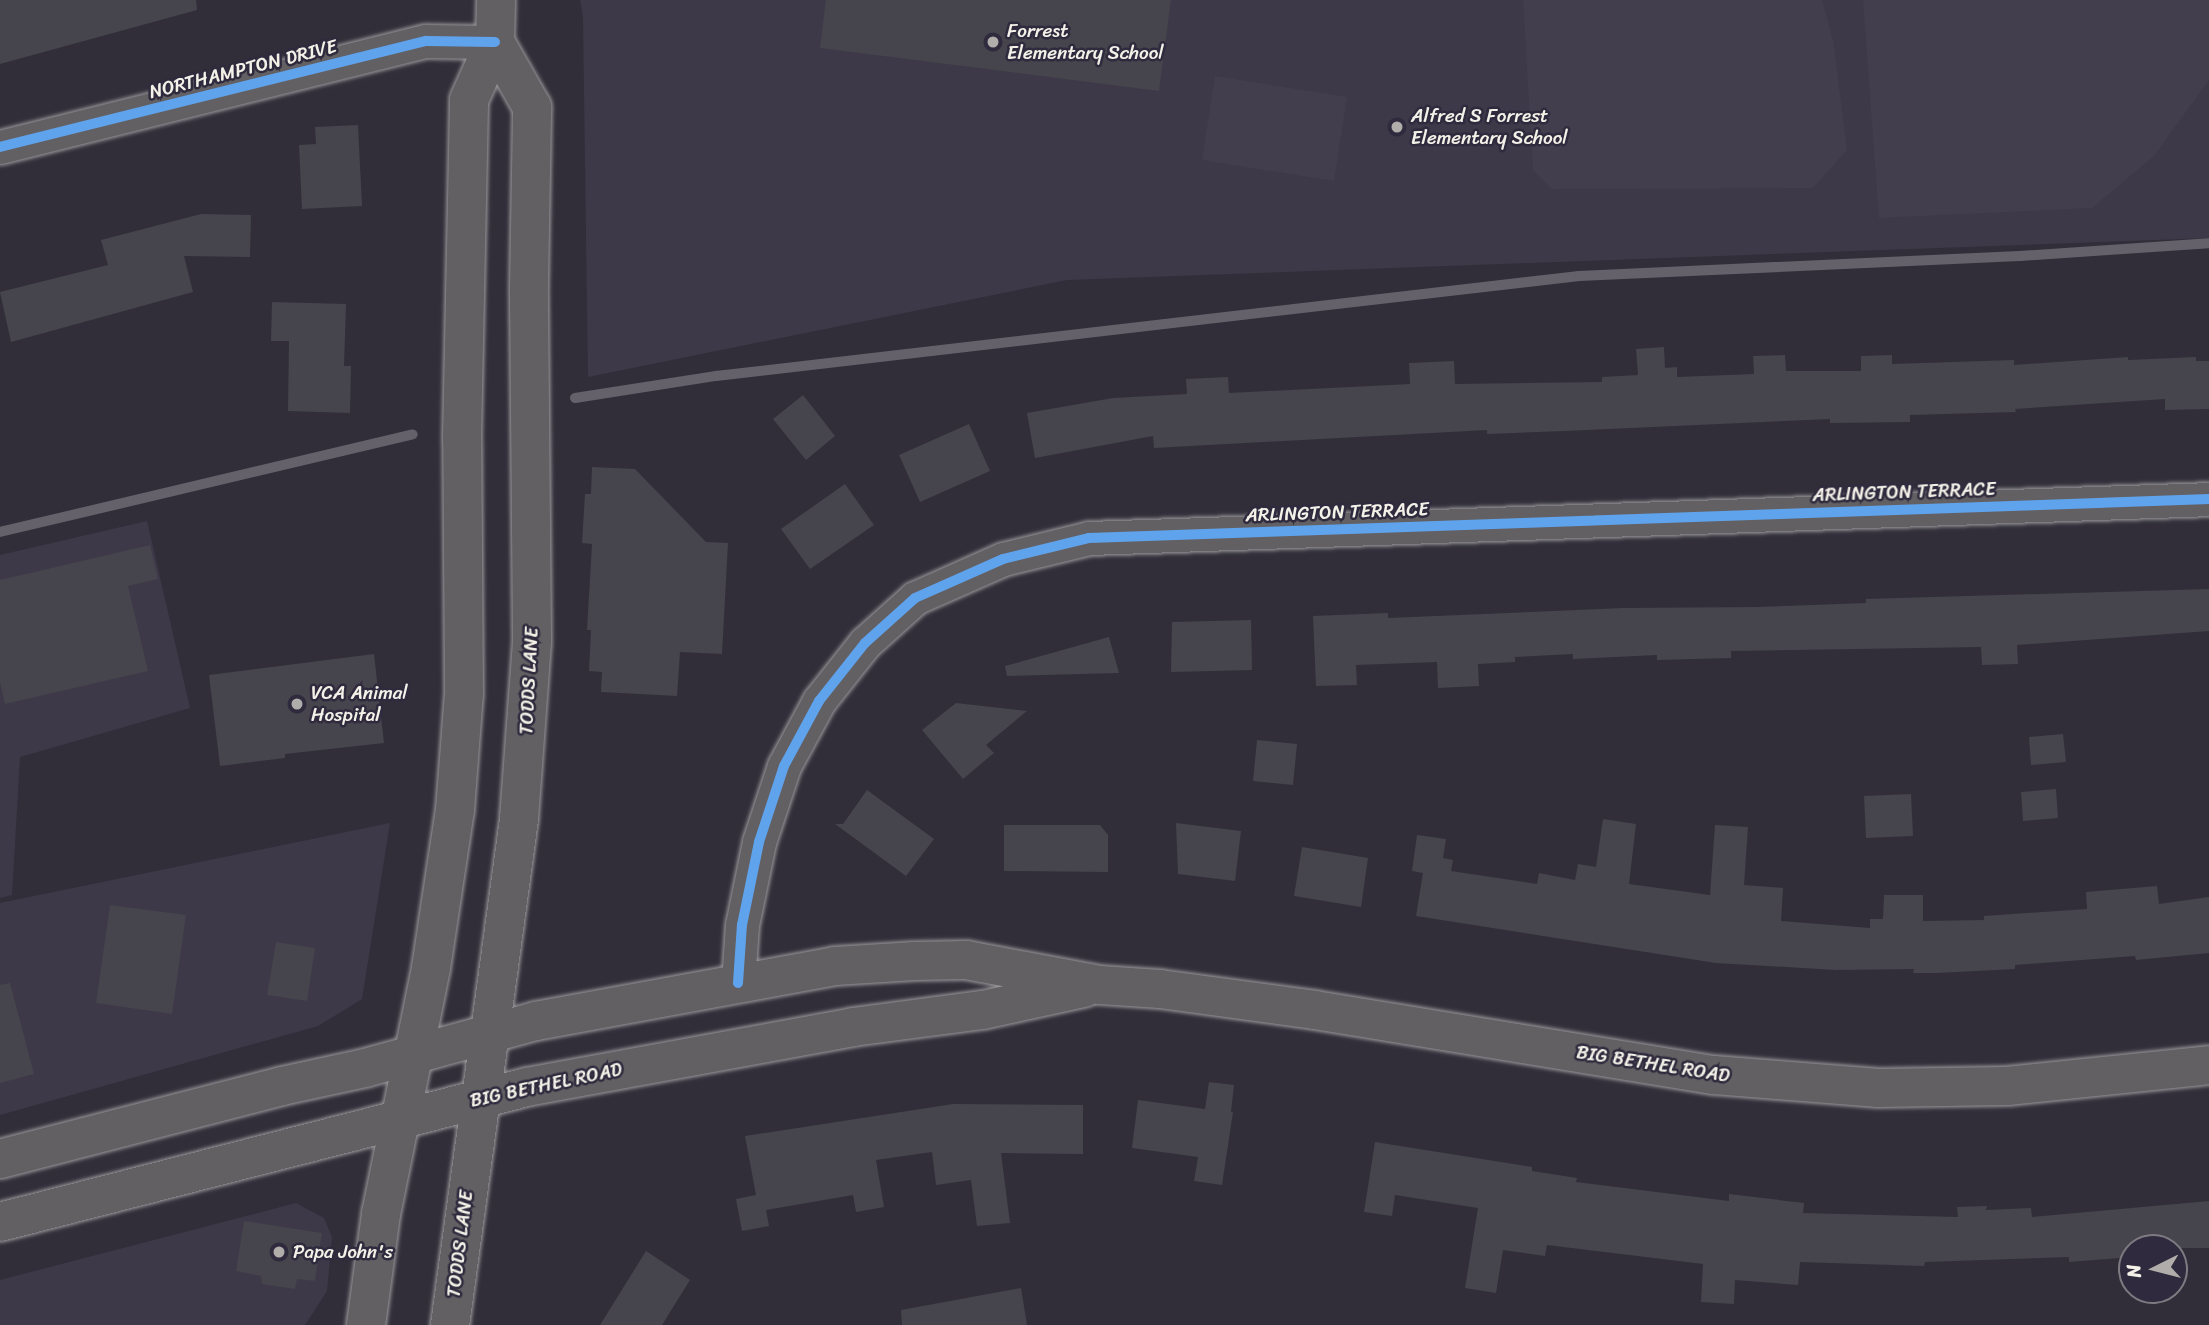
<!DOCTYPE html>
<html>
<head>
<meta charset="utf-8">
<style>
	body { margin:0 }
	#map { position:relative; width:2209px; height:1325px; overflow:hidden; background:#312e39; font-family:Sriracha,sans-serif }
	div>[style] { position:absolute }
	.built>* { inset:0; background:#3e3948 }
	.green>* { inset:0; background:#423e4d }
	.stream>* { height:10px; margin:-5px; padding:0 5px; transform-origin:5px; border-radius:5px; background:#65616b }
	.building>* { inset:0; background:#46444c }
	.roads { filter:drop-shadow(0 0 2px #9a989b) drop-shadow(0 0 2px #9a989b) }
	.minor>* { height:33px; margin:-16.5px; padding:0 16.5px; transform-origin:16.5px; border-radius:16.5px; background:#626063 }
	.secondary>* { height:38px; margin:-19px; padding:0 19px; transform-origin:19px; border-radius:19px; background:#626063 }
	.cycleway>* { height:10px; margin:-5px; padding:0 5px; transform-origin:5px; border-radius:5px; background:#60a3ed }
	.dots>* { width:19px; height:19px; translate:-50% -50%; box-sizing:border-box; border:4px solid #2f2a3d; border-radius:50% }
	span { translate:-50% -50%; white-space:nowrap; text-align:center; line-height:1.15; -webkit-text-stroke:5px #2f2a3d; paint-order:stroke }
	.poi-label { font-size:19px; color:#f4f1e8 }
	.left { translate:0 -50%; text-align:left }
	.street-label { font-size:19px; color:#f4f1e8 }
	.north { position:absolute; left:2118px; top:1234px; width:70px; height:70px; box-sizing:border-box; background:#2f2a3d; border:2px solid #7e7a81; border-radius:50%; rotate:264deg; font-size:19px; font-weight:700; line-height:28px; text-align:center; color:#f4f1e8 }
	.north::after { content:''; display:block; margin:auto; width:24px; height:32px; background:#b0adab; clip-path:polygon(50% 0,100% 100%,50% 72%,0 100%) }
</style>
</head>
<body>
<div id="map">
	<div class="built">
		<div style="clip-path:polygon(580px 0,2209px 0,2209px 238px,1067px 280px,588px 377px,583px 16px)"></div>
		<div style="clip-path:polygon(147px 521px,190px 708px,20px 757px,12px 895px,0 898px,0 555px)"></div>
		<div style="clip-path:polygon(390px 823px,362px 999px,318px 1026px,0 1115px,0 903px)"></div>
		<div style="clip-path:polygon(296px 1203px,324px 1218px,332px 1237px,327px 1291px,305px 1325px,0 1325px,0 1280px)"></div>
	</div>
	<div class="green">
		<div style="clip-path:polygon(1523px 0,1822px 0,1833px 40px,1847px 150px,1813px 188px,1552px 189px,1533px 170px)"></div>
		<div style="clip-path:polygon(1863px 0,2209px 0,2209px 80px,2154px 156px,2092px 208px,1879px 218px)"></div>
		<div style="clip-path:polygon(1215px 76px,1347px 97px,1334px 181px,1202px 160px)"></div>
	</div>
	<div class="stream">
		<div style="left:575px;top:398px;width:143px;rotate:-8.9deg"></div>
		<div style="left:716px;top:376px;width:869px;rotate:-6.61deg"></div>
		<div style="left:1579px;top:276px;width:441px;rotate:-2.6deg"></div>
		<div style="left:2020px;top:256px;width:189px;rotate:-3.9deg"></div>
		<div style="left:0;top:532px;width:424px;rotate:-13.3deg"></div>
	</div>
	<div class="building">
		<div style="clip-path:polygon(0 0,196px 0,197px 10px,0 64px)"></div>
		<div style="clip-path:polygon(826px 0,1171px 0,1159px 91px,820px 48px)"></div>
		<div style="clip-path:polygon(358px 125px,362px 206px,302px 209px,299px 145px,316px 144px,315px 127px)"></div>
		<div style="clip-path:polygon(201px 214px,251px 215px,250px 257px,184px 256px,193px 292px,11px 342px,0 292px,108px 265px,101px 240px)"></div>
		<div style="clip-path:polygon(272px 302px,346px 304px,344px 366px,351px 366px,350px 413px,288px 411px,289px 341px,271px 341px)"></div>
		<div style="clip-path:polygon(1664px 347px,1665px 368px,1677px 367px,1677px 377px,1754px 374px,1753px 356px,1785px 355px,1786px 371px,1861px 371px,1861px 356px,1892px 355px,1892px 364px,2014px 360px,2014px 365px,2128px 357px,2128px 360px,2196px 357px,2196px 361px,2209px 361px,2209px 409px,2165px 410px,2165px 399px,2015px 409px,2016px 412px,1910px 415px,1910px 422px,1830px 423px,1830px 419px,1565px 431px,1487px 434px,1487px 430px,1154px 448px,1153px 436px,1035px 458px,1027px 413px,1113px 398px,1187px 394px,1186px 379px,1228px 377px,1229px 393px,1410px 384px,1409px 363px,1454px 361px,1455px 384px,1602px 382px,1602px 377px,1638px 375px,1636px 349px)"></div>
		<div style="clip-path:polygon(803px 395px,835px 436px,806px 460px,773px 419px)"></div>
		<div style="clip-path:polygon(969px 424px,990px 471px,920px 502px,899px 455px)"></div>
		<div style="clip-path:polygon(592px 467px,635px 469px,706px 542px,728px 543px,722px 654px,680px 652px,677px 696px,601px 692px,602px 672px,589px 671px,591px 630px,587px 630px,592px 544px,582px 543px,585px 494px,591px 494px)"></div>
		<div style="clip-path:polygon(845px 484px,874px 525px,810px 569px,781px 529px)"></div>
		<div style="clip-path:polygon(150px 545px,158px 579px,128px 586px,148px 671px,5px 704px,0 682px,0 580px)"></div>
		<div style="clip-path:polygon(2209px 589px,2209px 631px,2017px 645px,2018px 664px,1982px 665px,1981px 647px,1731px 651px,1731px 658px,1657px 660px,1657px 655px,1573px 659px,1573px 654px,1515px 657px,1515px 662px,1478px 664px,1479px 686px,1438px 688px,1437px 662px,1356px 665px,1357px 685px,1316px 686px,1313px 616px,1388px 613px,1388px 618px,1623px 608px,1758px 607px,1866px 603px,1866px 599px)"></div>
		<div style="clip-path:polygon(1251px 620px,1252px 670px,1171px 672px,1172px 622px)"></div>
		<div style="clip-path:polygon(1109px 637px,1119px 673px,1007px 676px,1005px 666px)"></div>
		<div style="clip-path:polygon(374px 654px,384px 743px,285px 754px,285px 758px,220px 766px,209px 675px)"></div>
		<div style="clip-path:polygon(956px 703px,1027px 711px,986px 745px,994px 753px,963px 779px,922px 730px)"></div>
		<div style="clip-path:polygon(2063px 734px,2066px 762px,2031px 765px,2029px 737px)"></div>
		<div style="clip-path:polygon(1257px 740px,1297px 744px,1293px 785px,1253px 781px)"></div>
		<div style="clip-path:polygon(2056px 789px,2058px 818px,2023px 821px,2021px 792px)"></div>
		<div style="clip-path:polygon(867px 790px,934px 839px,906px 876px,835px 824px,843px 824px)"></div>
		<div style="clip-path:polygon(1911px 794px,1913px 836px,1866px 838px,1864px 796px)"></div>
		<div style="clip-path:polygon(1603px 819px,1636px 824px,1629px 884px,1710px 895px,1715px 825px,1748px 827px,1744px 885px,1783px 888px,1781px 921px,1870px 928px,1870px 919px,1883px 919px,1884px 895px,1923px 895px,1923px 921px,1984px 920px,1984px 916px,2087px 909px,2086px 892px,2157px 886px,2159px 904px,2209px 897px,2209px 953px,2136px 960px,2135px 956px,2015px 965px,2015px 969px,1937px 973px,1913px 973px,1914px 969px,1836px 970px,1716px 963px,1416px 916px,1423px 873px,1412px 871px,1417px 835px,1446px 839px,1443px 858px,1453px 860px,1451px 871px,1537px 884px,1539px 873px,1575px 880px,1578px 864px,1596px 867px)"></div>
		<div style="clip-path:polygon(1176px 823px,1241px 831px,1235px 881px,1178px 874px)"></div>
		<div style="clip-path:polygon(1004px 825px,1100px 825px,1108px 835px,1108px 872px,1004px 871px)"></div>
		<div style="clip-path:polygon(1302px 847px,1368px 858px,1361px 907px,1294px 896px)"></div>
		<div style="clip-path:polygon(110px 905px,186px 915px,172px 1014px,96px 1003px)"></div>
		<div style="clip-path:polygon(276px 942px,315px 948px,307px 1001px,267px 995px)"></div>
		<div style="clip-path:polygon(10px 983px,34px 1074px,0 1083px,0 985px)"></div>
		<div style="clip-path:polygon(1209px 1082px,1234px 1085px,1231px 1112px,1233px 1112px,1222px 1185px,1194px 1181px,1198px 1157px,1132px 1148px,1138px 1100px,1205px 1109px)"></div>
		<div style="clip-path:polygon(953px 1104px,1083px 1105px,1083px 1154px,1001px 1153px,1010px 1223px,977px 1226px,971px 1180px,936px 1185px,932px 1152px,876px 1160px,884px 1207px,856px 1212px,853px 1195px,766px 1210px,769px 1226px,742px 1231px,736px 1199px,756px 1195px,745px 1136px)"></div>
		<div style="clip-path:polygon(1375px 1142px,1532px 1167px,1532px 1171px,1577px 1178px,1576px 1182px,1729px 1201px,1729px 1194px,1804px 1203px,1803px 1213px,1958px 1217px,1957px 1207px,1987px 1206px,1986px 1210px,2031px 1208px,2032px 1217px,2209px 1201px,2209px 1248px,2132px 1248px,2132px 1257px,2069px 1262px,2069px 1257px,1925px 1262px,1924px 1266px,1800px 1262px,1798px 1285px,1735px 1280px,1734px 1304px,1701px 1302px,1703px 1264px,1547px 1245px,1545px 1256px,1503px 1250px,1496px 1293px,1465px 1288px,1478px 1208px,1395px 1195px,1392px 1216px,1364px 1212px)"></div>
		<div style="clip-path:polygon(244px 1221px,322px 1233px,315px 1281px,297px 1279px,295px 1289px,262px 1284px,261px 1276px,236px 1271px)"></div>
		<div style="clip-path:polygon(646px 1251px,690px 1280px,662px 1325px,600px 1325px)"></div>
		<div style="clip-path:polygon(1021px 1288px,1027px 1325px,902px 1325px,901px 1310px)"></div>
	</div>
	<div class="roads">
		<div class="minor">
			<div style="left:0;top:147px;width:439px;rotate:-14deg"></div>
			<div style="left:426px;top:41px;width:69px;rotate:0.8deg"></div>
			<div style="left:738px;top:983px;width:58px;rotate:-86.1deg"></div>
			<div style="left:742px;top:925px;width:85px;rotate:-78.4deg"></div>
			<div style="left:759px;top:842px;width:80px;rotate:-71.8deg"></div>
			<div style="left:784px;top:766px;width:74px;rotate:-61.7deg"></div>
			<div style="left:819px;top:701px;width:74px;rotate:-51.6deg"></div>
			<div style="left:865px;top:643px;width:67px;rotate:-42deg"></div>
			<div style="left:915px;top:598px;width:96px;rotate:-23.9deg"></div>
			<div style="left:1003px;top:559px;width:89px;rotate:-13.7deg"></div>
			<div style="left:1089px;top:538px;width:1121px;rotate:-1.99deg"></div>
		</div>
		<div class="secondary">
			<div style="left:0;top:1159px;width:291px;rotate:-14.5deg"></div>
			<div style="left:282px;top:1086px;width:85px;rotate:-12.2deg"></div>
			<div style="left:365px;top:1068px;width:177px;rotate:-15.4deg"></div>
			<div style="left:536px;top:1021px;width:304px;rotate:-10.4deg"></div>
			<div style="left:835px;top:966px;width:80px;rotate:-3.6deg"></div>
			<div style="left:915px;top:961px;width:51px;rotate:-1.1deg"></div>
			<div style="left:966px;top:960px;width:136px;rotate:10.6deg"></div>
			<div style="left:1100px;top:985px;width:60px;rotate:3.8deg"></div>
			<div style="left:1160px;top:989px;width:156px;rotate:7.7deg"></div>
			<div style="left:1315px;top:1010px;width:404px;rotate:9.3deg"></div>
			<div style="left:1714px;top:1075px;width:165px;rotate:4.5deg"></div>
			<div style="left:1878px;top:1088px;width:129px;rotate:-0.9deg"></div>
			<div style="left:2007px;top:1086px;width:203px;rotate:-5.9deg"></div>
			<div style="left:0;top:1222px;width:544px;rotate:-14.37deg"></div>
			<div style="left:527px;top:1087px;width:331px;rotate:-10.4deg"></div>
			<div style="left:853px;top:1027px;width:131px;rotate:-7.5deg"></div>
			<div style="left:983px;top:1010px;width:103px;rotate:-12.3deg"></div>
			<div style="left:366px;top:1325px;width:112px;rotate:-82.3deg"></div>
			<div style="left:381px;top:1214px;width:251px;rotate:-78.5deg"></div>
			<div style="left:431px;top:968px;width:160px;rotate:-81.4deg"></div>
			<div style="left:455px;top:810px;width:116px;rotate:-85.6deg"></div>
			<div style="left:464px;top:694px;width:255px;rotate:-90.4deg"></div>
			<div style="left:462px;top:439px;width:339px;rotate:-88.8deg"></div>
			<div style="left:469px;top:100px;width:64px;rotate:-65.9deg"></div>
			<div style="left:495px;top:42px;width:42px;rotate:-88.6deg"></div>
			<div style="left:450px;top:1325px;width:511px;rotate:-82.23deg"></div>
			<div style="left:519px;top:819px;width:179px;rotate:-85.8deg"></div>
			<div style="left:532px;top:640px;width:354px;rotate:-90.5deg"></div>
			<div style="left:529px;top:286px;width:179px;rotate:-89deg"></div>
			<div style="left:532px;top:107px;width:75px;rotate:-119.6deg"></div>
		</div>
	</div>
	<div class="cycleway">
		<div style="left:0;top:147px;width:439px;rotate:-14deg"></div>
		<div style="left:426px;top:41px;width:69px;rotate:0.8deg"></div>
		<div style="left:738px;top:983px;width:58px;rotate:-86.1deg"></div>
		<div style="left:742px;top:925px;width:85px;rotate:-78.4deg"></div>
		<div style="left:759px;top:842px;width:80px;rotate:-71.8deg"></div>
		<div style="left:784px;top:766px;width:74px;rotate:-61.7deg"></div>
		<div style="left:819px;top:701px;width:74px;rotate:-51.6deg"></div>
		<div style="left:865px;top:643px;width:67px;rotate:-42deg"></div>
		<div style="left:915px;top:598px;width:96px;rotate:-23.9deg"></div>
		<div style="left:1003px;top:559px;width:89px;rotate:-13.7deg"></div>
		<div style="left:1089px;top:538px;width:1121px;rotate:-1.99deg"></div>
	</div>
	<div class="dots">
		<div style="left:993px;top:42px;background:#b0adab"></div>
		<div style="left:1397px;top:127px;background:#b0adab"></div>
		<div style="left:297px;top:704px;background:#b0adab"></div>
		<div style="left:279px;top:1252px;background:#b0adab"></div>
	</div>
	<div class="poi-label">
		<span class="left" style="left:1007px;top:42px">Forrest<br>Elementary School</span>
		<span class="left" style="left:1411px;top:127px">Alfred S Forrest<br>Elementary School</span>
		<span class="left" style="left:311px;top:704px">VCA Animal<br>Hospital</span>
		<span class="left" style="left:293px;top:1252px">Papa John's</span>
	</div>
	<div class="street-label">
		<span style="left:243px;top:69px;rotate:-14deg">NORTHAMPTON DRIVE</span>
		<span style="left:1904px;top:492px;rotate:-2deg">ARLINGTON TERRACE</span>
		<span style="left:1337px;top:512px;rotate:-2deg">ARLINGTON TERRACE</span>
		<span style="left:529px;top:681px;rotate:-87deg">TODDS LANE</span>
		<span style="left:1653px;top:1064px;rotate:9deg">BIG BETHEL ROAD</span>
		<span style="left:546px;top:1085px;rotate:-12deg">BIG BETHEL ROAD</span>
		<span style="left:460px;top:1244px;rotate:-83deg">TODDS LANE</span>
	</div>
	<div class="north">N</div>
</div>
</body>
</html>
